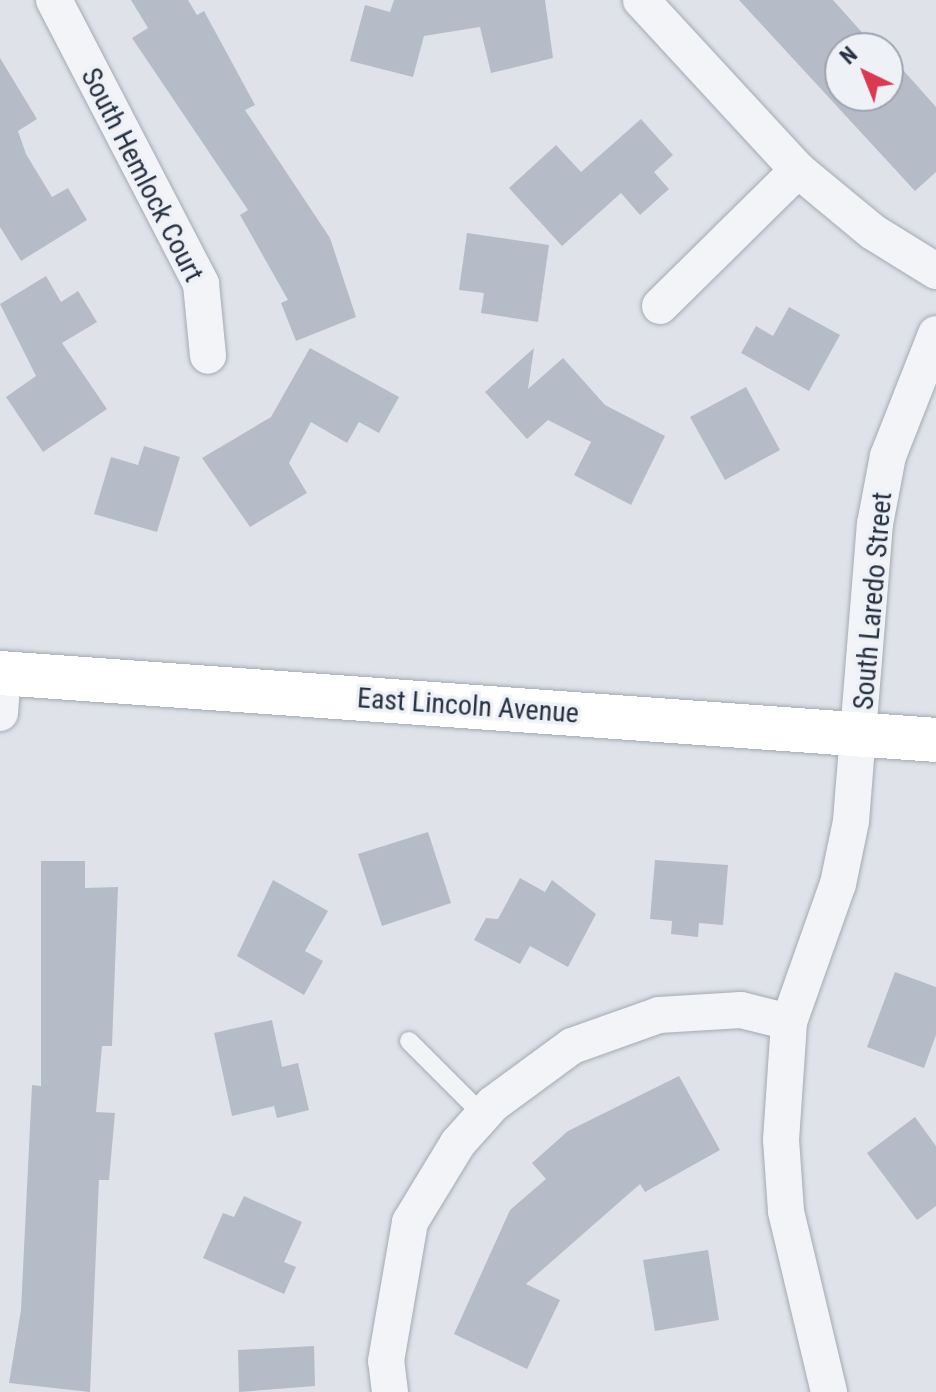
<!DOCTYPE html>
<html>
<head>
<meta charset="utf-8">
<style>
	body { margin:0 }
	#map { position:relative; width:936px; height:1392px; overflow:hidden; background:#dfe3e9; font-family:"Roboto Condensed",sans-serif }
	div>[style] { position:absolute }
	.building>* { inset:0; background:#b5bcc7 }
	.roads { filter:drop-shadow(0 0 2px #a4aab4) drop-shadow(0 0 2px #a4aab4) }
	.lane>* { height:18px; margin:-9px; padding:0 9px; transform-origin:9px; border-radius:9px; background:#f2f4f7 }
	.street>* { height:36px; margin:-18px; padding:0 18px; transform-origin:18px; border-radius:18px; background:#f2f4f7 }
	.primary>* { height:44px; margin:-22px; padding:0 22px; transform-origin:22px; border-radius:22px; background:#fff }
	span { translate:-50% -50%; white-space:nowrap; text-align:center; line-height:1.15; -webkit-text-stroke:7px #eef2f7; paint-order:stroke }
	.street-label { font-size:28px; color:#263142 }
	.north { position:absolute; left:824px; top:32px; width:80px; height:80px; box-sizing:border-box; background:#eef2f7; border:2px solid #9ea5af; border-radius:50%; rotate:317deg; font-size:22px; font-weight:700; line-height:32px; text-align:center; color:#263142 }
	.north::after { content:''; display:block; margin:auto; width:28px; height:36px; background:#d93953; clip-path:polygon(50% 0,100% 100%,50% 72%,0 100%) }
</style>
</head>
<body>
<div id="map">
	<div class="building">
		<div style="clip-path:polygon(131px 0,188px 0,197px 15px,204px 11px,255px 105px,245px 110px,330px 238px,356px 317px,296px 341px,281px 303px,288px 300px,240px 215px,248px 210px,132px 38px,148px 28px)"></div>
		<div style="clip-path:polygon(394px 0,545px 0,553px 58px,491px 73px,480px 27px,424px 36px,413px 77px,350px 61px,365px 5px,390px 12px)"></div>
		<div style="clip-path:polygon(739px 0,833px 0,876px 48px,840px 48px,840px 96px,888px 96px,888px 53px,936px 107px,936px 172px,915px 191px)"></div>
		<div style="clip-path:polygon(0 58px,37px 119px,18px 131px,26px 154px,52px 197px,68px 188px,87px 220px,21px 261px,0 227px)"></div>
		<div style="clip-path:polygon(641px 119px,673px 155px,654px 172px,669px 189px,640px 215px,621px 193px,562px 246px,509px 188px,556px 145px,581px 172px)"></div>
		<div style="clip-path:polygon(467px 233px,549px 245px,538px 322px,481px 313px,484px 293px,459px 290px)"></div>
		<div style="clip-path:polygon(46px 276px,61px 302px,78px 291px,97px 322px,62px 343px,107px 409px,43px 452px,6px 397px,36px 376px,0 304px)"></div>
		<div style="clip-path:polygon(789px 307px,840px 335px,809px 391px,741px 353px,756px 326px,773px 336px)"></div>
		<div style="clip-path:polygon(310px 348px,399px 397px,379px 433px,359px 422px,347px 443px,311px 422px,289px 463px,307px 493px,250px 527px,202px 458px,271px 417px)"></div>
		<div style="clip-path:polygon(534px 348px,528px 389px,563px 358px,605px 405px,665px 436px,631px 505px,574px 475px,591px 442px,548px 420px,527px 439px,485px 392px)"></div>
		<div style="clip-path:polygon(746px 387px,780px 450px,725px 480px,690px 417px)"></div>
		<div style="clip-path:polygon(144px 446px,180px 457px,157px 532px,94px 514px,111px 457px,138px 465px)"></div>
		<div style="clip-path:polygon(428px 832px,451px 903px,382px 926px,358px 854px)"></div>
		<div style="clip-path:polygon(655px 860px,728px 865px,723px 925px,699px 923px,698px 937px,671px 934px,672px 921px,650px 919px)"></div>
		<div style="clip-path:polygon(41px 861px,85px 861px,85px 888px,118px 887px,112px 1046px,102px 1046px,96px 1112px,115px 1113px,109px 1180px,99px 1180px,90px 1392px,9px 1383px,21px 1310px,32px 1085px,41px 1086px)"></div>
		<div style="clip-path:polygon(520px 878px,545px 892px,552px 880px,596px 914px,568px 967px,530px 946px,520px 964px,474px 940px,486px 918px,498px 919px)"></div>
		<div style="clip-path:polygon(273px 880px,328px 911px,305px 951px,323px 961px,304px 995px,237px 956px)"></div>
		<div style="clip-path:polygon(895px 972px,936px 987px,936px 1035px,924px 1068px,867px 1047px)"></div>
		<div style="clip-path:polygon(272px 1020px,282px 1067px,298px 1063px,309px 1110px,277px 1118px,274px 1106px,232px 1116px,214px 1033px)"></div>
		<div style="clip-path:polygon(679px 1076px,720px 1150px,645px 1192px,640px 1184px,526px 1284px,560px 1300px,527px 1369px,454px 1334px,510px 1210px,546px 1179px,532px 1163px,568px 1131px)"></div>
		<div style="clip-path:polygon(915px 1117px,936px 1146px,936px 1206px,917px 1220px,867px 1153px)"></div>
		<div style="clip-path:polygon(244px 1196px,302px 1222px,284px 1262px,296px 1267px,284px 1294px,203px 1258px,223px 1213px,234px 1217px)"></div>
		<div style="clip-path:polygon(708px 1250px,719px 1320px,655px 1331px,643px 1260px)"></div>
		<div style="clip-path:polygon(314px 1346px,315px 1386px,239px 1392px,238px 1350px)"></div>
	</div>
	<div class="roads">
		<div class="lane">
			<div style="left:409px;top:1041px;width:105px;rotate:45deg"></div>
		</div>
		<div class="street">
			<div style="left:54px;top:0;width:320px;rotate:62.6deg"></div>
			<div style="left:201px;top:284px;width:72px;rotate:84.4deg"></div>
			<div style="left:641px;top:0;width:231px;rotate:47.3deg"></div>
			<div style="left:798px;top:170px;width:97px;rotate:39.6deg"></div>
			<div style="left:873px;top:232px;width:74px;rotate:31.8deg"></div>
			<div style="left:660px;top:306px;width:194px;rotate:-44.6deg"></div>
			<div style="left:0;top:713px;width:40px;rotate:-85.7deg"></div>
			<div style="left:390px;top:1392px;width:31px;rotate:-97deg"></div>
			<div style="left:386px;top:1361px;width:141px;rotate:-80.2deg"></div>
			<div style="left:410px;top:1222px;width:92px;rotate:-58.7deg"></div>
			<div style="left:458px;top:1143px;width:52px;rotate:-48.1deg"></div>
			<div style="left:493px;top:1104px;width:98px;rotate:-36.3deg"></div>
			<div style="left:572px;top:1046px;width:92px;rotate:-19.6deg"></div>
			<div style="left:659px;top:1015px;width:82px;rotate:-3.5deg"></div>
			<div style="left:741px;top:1010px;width:49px;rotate:14deg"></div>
			<div style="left:829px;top:1392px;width:186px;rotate:-103.4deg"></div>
			<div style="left:786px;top:1211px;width:71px;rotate:-94deg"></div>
			<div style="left:781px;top:1140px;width:118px;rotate:-86.1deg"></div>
			<div style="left:789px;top:1022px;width:146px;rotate:-70.5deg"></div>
			<div style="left:838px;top:884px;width:64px;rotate:-78.3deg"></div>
			<div style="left:851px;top:821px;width:298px;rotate:-85.4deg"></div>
			<div style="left:875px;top:524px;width:69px;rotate:-79.2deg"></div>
			<div style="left:888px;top:456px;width:131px;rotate:-68.5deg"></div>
		</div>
		<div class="primary">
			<div style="left:0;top:673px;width:938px;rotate:4.09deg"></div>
		</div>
	</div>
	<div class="street-label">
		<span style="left:142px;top:175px;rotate:63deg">South Hemlock Court</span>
		<span style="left:873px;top:601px;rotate:-85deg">South Laredo Street</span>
		<span style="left:468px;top:706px;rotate:4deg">East Lincoln Avenue</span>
	</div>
	<div class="north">N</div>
</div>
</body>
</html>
